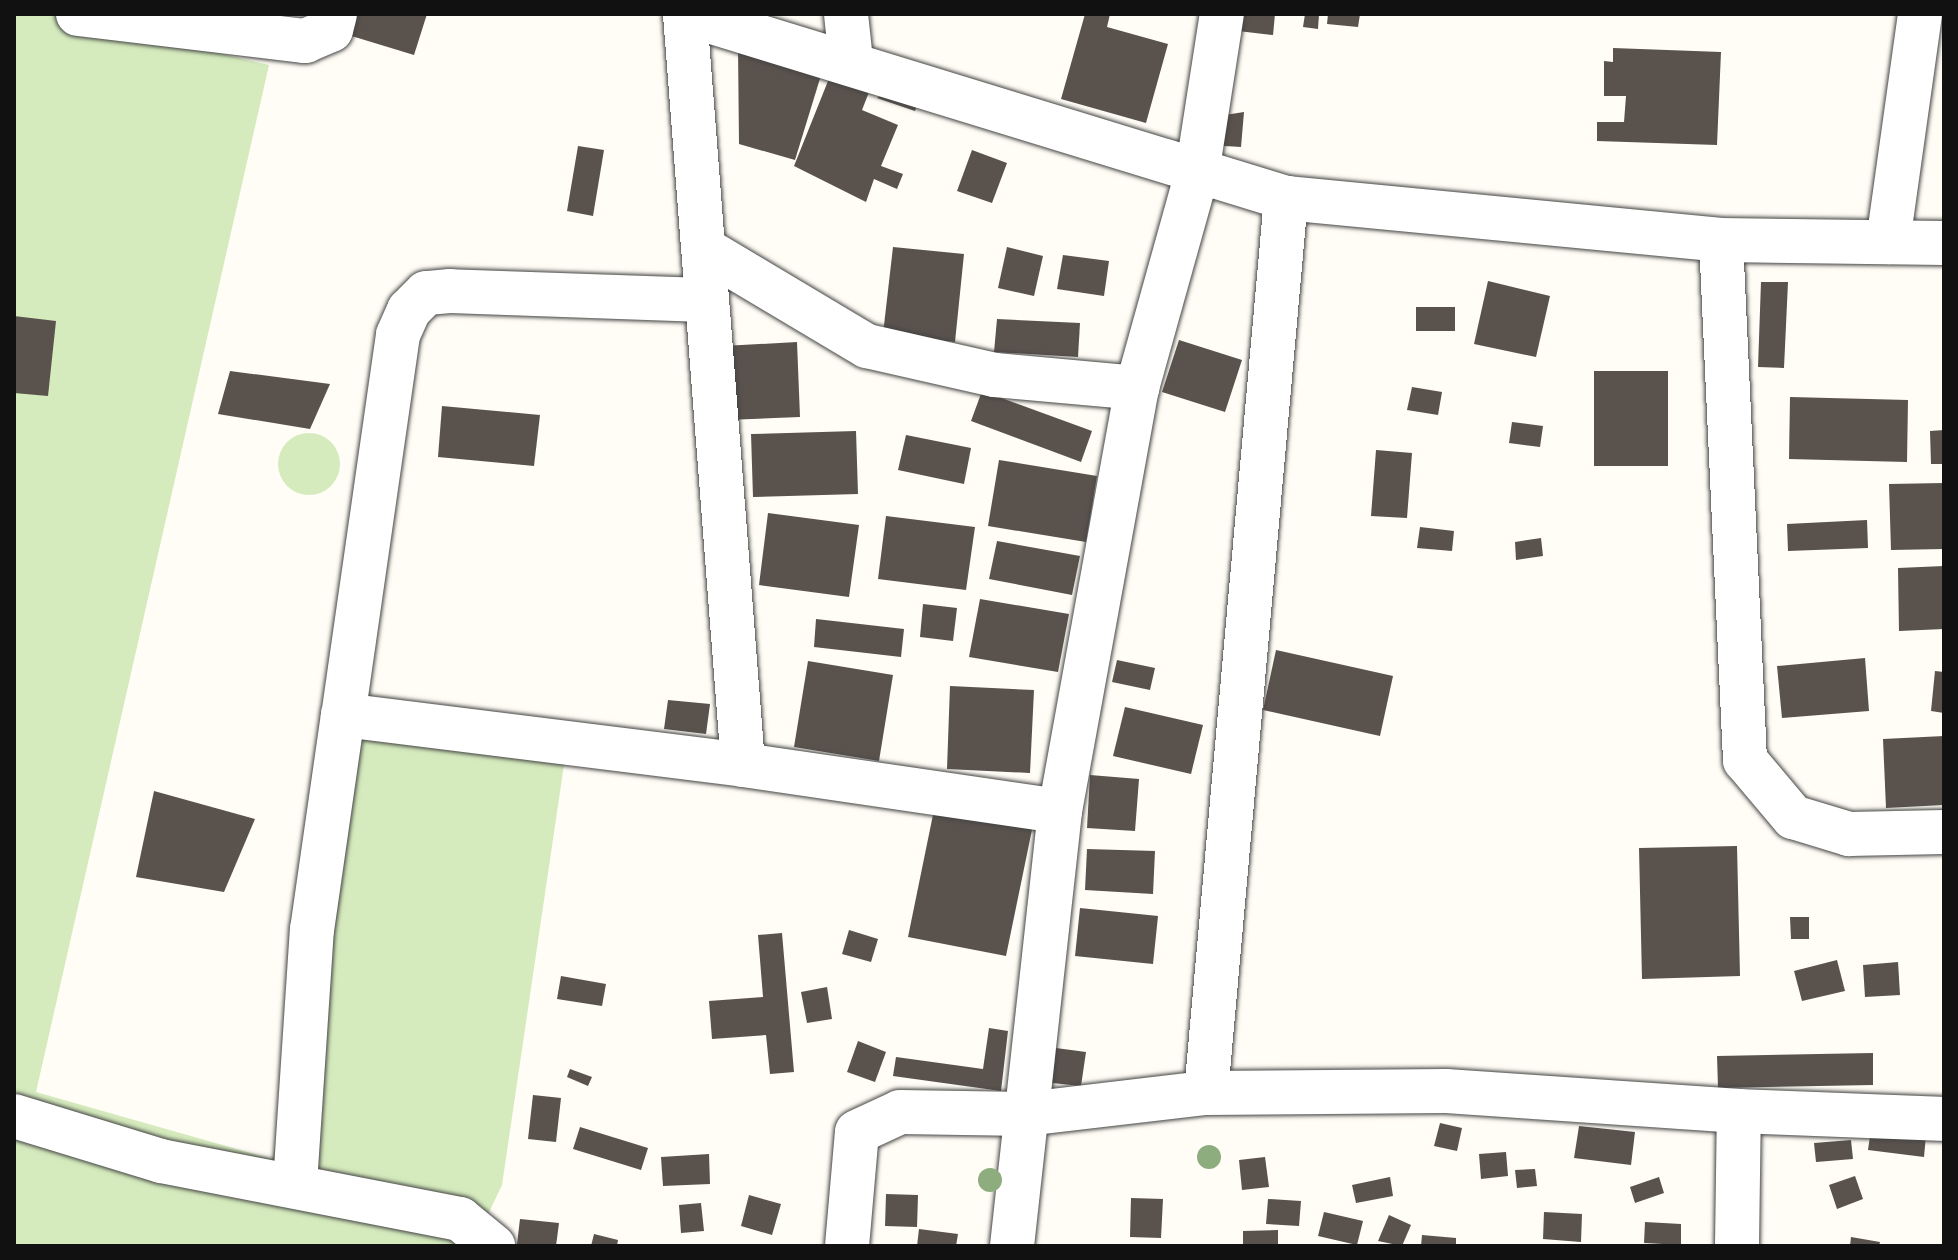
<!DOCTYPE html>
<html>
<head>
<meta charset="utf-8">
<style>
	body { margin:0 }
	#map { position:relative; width:1958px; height:1260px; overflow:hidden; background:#fffdf5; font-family:Lora,serif }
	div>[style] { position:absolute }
	.green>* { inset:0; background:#d5ebbd }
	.round { border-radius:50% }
	.building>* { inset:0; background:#5a524d }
	.roads { filter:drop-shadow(0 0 2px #444) drop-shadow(0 0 2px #444) }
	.minor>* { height:44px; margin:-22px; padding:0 22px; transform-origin:22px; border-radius:22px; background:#fff }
	.trees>* { width:24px; height:24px; margin:-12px; border-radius:50%; background:#8dad7f }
	span { translate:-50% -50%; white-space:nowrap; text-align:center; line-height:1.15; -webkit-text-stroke:8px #fff; paint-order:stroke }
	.frame { position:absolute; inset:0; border:16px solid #111; pointer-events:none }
</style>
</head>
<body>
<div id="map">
	<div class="green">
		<div style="clip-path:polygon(14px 14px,51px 14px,269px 65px,36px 1092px,272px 1159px,366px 726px,565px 758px,502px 1185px,473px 1246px,14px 1246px)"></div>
		<div class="round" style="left:278px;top:433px;width:62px;height:62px"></div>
	</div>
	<div class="building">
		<div style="clip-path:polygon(351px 14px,427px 14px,414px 55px,345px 34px)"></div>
		<div style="clip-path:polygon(1085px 14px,1110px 14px,1107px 27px,1168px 44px,1146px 123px,1061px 99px)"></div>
		<div style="clip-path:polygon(1240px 14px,1275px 14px,1273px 35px,1238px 31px)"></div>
		<div style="clip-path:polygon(1305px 14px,1319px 14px,1318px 29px,1303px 27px)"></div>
		<div style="clip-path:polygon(1328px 14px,1360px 14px,1358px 27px,1327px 24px)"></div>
		<div style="clip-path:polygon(738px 47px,822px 72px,795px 160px,739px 144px)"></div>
		<div style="clip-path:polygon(1613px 48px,1721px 52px,1717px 145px,1597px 141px,1597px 122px,1624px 122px,1626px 96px,1604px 96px,1604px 61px,1613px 62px)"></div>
		<div style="clip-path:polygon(832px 71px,871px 87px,862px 110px,898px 125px,881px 166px,903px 174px,897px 189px,874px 179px,866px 202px,794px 166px)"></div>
		<div style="clip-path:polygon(889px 89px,919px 100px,915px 111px,877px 98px)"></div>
		<div style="clip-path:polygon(1244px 112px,1241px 147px,1209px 145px,1212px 117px)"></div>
		<div style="clip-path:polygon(578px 146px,604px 150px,593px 216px,567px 211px)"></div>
		<div style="clip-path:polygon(972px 150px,1007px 163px,992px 203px,957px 191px)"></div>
		<div style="clip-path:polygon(893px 247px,964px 254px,955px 342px,883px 334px)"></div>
		<div style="clip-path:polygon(1007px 247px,1043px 256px,1034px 296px,998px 288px)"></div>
		<div style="clip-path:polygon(1063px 255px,1109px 261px,1104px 296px,1057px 289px)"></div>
		<div style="clip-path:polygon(1488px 281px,1550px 296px,1536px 357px,1474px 344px)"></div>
		<div style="clip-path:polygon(1761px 282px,1788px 282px,1784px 368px,1758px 367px)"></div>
		<div style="clip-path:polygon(1416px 307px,1455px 307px,1455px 331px,1416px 331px)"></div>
		<div style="clip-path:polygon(14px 316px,56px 321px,48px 396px,14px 393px)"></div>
		<div style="clip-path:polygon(997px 319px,1080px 323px,1078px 357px,994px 352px)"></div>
		<div style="clip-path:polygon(1179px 340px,1242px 360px,1225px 412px,1162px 392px)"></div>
		<div style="clip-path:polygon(797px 342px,800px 417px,727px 420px,723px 346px)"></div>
		<div style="clip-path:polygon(230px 371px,330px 384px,310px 429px,218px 414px)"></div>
		<div style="clip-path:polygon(1594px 371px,1668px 371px,1668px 466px,1594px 466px)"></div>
		<div style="clip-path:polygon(1412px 387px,1442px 392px,1438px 415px,1407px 410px)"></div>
		<div style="clip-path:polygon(982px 391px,1092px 431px,1081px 462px,971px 421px)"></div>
		<div style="clip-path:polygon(1790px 397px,1908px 400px,1907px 462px,1789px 459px)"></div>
		<div style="clip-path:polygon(442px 406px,540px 415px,534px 466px,438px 457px)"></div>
		<div style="clip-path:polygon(1512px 422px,1543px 426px,1540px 447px,1509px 443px)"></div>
		<div style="clip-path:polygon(1944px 430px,1944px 464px,1931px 464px,1930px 431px)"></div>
		<div style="clip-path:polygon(856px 431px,858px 494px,753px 497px,751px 434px)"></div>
		<div style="clip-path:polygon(906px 435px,971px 448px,964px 484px,898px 470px)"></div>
		<div style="clip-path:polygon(1376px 450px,1412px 453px,1407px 518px,1371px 516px)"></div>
		<div style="clip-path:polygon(999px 460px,1097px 476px,1086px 542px,988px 526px)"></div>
		<div style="clip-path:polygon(1944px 483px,1944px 549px,1891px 550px,1889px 484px)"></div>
		<div style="clip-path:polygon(768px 513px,859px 525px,849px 597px,759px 585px)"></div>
		<div style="clip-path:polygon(886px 516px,975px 527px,966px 590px,878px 579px)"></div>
		<div style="clip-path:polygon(1867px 520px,1868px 548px,1788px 551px,1787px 524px)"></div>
		<div style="clip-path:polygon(1420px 527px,1454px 531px,1452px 551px,1417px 548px)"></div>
		<div style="clip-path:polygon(1541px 538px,1543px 556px,1516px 560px,1515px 542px)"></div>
		<div style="clip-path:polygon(997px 541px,1080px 556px,1072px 595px,989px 579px)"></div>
		<div style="clip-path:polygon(1944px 566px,1944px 629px,1899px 631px,1898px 568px)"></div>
		<div style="clip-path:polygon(980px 599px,1069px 614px,1058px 672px,969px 657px)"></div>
		<div style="clip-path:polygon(923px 604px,957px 608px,953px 641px,920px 637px)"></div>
		<div style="clip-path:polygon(816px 619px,904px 629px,901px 657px,814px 647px)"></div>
		<div style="clip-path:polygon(1276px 650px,1393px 676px,1380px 736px,1263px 710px)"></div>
		<div style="clip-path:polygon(1865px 658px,1869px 711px,1782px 718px,1777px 666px)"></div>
		<div style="clip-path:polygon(1117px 660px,1155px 668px,1150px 690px,1112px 682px)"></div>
		<div style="clip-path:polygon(808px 661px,893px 675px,879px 761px,794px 747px)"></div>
		<div style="clip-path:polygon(1935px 671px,1944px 672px,1944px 713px,1931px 711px)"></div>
		<div style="clip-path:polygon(950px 686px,1034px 690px,1030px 773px,947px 769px)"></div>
		<div style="clip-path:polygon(668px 700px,710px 704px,706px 734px,664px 729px)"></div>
		<div style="clip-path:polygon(1125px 707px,1203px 725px,1191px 774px,1113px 756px)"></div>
		<div style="clip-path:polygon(1944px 736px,1944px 805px,1886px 808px,1883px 739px)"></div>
		<div style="clip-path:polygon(1090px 775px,1139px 779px,1135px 831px,1087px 828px)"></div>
		<div style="clip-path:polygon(154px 791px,255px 819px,224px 892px,136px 877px)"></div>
		<div style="clip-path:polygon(936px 800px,1034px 820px,1006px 956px,908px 937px)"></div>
		<div style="clip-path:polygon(1737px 846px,1740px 976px,1642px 979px,1639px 848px)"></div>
		<div style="clip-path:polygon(1087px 849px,1155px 851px,1153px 894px,1085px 890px)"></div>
		<div style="clip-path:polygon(1080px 908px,1158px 916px,1153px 964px,1075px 956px)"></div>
		<div style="clip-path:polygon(1790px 917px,1809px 917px,1809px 939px,1791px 939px)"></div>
		<div style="clip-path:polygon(849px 930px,878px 939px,871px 962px,842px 954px)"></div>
		<div style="clip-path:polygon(782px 933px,794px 1072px,770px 1074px,766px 1035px,712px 1039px,709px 1001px,763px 997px,758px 935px)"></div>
		<div style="clip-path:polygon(1837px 960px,1845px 991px,1802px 1001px,1794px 971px)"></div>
		<div style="clip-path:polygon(1898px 962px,1900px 995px,1865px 997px,1863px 965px)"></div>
		<div style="clip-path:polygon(561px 976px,606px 984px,602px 1006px,557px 999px)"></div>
		<div style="clip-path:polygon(827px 987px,832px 1019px,807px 1023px,801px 992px)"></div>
		<div style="clip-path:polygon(989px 1028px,1008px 1031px,1001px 1091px,893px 1076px,896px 1057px,983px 1069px)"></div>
		<div style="clip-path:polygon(858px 1041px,886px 1052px,875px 1082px,847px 1072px)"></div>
		<div style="clip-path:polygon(1056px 1048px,1086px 1052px,1081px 1086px,1052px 1083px)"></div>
		<div style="clip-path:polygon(1873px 1053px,1873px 1085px,1718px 1088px,1717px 1056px)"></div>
		<div style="clip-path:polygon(570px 1069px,592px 1077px,588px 1086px,567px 1077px)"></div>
		<div style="clip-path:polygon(533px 1095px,561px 1098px,556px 1142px,528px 1139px)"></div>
		<div style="clip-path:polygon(1440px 1123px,1462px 1128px,1457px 1151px,1434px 1146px)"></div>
		<div style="clip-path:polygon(1579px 1126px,1635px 1132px,1631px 1165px,1574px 1158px)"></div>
		<div style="clip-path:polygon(580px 1127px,648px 1148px,641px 1170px,573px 1149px)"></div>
		<div style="clip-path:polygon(1871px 1129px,1926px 1135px,1924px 1157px,1868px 1150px)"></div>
		<div style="clip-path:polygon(1851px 1140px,1853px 1159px,1816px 1162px,1814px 1143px)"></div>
		<div style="clip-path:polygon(1506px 1152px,1508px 1176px,1481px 1179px,1479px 1154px)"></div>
		<div style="clip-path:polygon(709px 1154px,710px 1184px,663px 1186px,661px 1157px)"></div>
		<div style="clip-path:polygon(1265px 1157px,1269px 1187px,1242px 1190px,1239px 1160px)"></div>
		<div style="clip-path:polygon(1535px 1169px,1537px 1186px,1517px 1188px,1515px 1170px)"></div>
		<div style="clip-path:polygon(1855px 1176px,1863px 1199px,1837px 1209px,1829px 1185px)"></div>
		<div style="clip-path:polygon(1390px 1177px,1393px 1196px,1356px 1203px,1352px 1185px)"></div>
		<div style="clip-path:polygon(1659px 1177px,1664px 1193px,1635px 1203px,1630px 1187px)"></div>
		<div style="clip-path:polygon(886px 1194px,918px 1195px,917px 1227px,885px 1226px)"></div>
		<div style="clip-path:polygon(749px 1195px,781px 1204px,772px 1235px,741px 1226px)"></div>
		<div style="clip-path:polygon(1131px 1198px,1163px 1199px,1161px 1238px,1130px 1237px)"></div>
		<div style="clip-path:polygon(1268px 1199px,1301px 1201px,1299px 1226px,1266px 1224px)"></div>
		<div style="clip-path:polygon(701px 1203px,704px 1231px,681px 1233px,679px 1205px)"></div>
		<div style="clip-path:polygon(1324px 1212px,1363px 1221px,1357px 1245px,1318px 1236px)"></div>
		<div style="clip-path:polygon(1544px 1212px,1582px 1214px,1581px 1242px,1543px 1239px)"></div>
		<div style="clip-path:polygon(1389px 1215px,1411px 1225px,1402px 1246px,1378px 1241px)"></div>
		<div style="clip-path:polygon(520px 1219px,559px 1223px,556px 1246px,517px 1244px)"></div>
		<div style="clip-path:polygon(1645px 1222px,1681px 1224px,1681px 1245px,1644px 1243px)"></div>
		<div style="clip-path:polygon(919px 1229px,958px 1234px,956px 1246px,917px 1246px)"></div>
		<div style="clip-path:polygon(1278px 1230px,1278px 1246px,1243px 1246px,1243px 1231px)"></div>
		<div style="clip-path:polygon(594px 1234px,618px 1240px,617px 1246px,591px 1246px)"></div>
		<div style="clip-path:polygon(1422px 1235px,1456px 1238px,1456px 1246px,1421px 1246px)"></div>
		<div style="clip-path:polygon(1851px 1237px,1880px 1242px,1879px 1246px,1850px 1246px)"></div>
	</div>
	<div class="roads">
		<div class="minor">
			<div style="left:78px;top:14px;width:229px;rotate:6.8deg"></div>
			<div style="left:305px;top:41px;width:28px;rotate:-23deg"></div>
			<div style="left:331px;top:30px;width:16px;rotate:-76deg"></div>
			<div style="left:685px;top:14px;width:753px;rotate:85.58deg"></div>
			<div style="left:743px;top:765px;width:320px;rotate:8.3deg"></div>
			<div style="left:686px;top:14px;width:628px;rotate:17.05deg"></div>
			<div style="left:1286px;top:198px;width:437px;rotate:5.5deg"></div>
			<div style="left:1721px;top:240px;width:223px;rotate:0.8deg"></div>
			<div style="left:846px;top:14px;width:47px;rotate:83.9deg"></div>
			<div style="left:1721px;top:240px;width:521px;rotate:87.36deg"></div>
			<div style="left:1745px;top:760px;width:75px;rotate:49.9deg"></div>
			<div style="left:1793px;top:817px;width:59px;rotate:16.9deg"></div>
			<div style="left:1849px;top:834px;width:95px;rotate:-1.2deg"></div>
			<div style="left:1888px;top:242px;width:230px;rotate:-82deg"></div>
			<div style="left:704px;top:249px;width:190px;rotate:30.8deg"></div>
			<div style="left:867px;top:346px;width:131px;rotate:12.8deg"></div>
			<div style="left:995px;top:375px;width:143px;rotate:5.2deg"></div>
			<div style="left:704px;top:300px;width:254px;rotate:-178deg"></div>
			<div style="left:450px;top:291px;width:24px;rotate:175deg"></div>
			<div style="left:426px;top:293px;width:24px;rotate:135deg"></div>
			<div style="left:409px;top:310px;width:27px;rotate:114deg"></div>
			<div style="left:398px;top:335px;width:384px;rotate:98.2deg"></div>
			<div style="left:343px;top:715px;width:403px;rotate:7.1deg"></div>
			<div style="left:1206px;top:1093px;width:899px;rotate:-84.89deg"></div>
			<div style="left:14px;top:1116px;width:154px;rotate:17deg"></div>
			<div style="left:161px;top:1161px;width:305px;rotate:11deg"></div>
			<div style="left:460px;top:1219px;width:43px;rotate:39.3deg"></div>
			<div style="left:295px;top:1184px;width:255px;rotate:-86.2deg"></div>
			<div style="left:312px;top:930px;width:217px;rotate:-81.8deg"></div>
			<div style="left:847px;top:1246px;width:114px;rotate:-85deg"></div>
			<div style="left:857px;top:1132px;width:47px;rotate:-24.9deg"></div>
			<div style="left:900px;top:1112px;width:126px;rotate:0.9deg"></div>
			<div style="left:1026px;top:1114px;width:181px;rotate:-6.7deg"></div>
			<div style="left:1206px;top:1093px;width:240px;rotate:-0.5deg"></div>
			<div style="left:1446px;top:1091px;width:294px;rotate:3.9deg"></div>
			<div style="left:1012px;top:1246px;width:438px;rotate:-83.7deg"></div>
			<div style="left:1060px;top:811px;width:430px;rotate:-79.7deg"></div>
			<div style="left:1137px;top:388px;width:223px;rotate:-74.4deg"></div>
			<div style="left:1197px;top:173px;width:161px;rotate:-81.1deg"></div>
			<div style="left:1737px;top:1246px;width:135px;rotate:-89.2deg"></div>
			<div style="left:1739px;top:1111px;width:205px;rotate:2.2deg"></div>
		</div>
	</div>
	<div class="trees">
		<div style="left:1209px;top:1157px"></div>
		<div style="left:990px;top:1180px"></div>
	</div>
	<div class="frame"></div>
</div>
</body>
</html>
